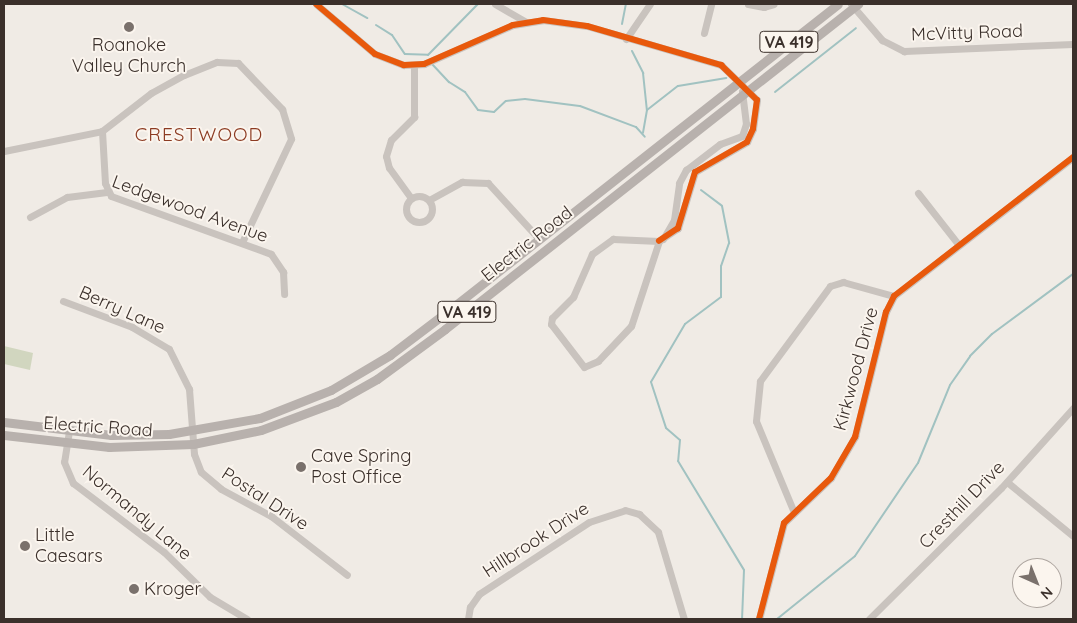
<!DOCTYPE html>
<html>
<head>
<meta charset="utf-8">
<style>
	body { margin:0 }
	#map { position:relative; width:1077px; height:623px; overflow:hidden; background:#f0ebe5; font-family:Quicksand,sans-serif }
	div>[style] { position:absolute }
	.green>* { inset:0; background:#d1d6bf }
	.stream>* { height:2px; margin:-1px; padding:0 1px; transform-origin:1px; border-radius:1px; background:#a1c2c1 }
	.minor>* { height:7px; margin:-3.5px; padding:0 3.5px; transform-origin:3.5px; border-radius:3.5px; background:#c9c3be }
	.minor>.ring { margin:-3.5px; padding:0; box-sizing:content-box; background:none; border:7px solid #c9c3be; border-radius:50% }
	.major>* { height:9px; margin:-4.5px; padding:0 4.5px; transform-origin:4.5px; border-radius:4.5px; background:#b8b1ad }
	.cycleway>* { height:6px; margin:-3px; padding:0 3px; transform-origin:3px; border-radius:3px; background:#e8590c }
	.dots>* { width:14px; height:14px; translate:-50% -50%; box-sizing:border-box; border:2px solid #fbf5ee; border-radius:50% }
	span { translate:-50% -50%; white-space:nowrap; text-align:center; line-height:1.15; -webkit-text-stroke:4px #fbf5ee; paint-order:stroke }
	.shield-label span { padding:1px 4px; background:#fbf5ee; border:1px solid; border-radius:4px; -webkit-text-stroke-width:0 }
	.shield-label { font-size:16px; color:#3b302b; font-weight:700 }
	.street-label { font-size:18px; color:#3b302b }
	.poi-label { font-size:18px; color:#3b302b }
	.left { translate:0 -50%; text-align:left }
	.neighbourhood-label { font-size:19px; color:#8c3b22; letter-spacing:1px }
	.frame { position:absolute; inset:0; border:5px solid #3b302b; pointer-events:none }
	.north { position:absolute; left:1012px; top:558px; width:50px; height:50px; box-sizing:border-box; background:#fbf5ee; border:1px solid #aea6a0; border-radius:50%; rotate:136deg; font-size:14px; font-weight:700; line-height:20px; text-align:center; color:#3b302b }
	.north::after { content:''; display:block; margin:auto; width:18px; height:22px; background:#7a716c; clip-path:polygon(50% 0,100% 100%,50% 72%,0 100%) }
</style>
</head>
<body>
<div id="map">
	<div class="green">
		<div style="clip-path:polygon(4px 346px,33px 353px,30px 370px,4px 364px)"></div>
	</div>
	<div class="stream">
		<div style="left:342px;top:4px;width:29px;rotate:29deg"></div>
		<div style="left:622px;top:24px;width:20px;rotate:-79deg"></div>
		<div style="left:376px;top:25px;width:19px;rotate:32deg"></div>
		<div style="left:392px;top:35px;width:23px;rotate:56deg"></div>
		<div style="left:405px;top:54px;width:23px;rotate:2deg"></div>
		<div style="left:632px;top:51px;width:25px;rotate:63deg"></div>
		<div style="left:643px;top:73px;width:37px;rotate:84deg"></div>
		<div style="left:647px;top:110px;width:23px;rotate:100deg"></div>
		<div style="left:428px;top:55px;width:71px;rotate:-45.6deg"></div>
		<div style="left:432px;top:64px;width:25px;rotate:47deg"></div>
		<div style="left:449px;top:82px;width:19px;rotate:32deg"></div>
		<div style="left:465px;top:92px;width:22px;rotate:54deg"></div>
		<div style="left:478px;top:110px;width:16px;rotate:7deg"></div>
		<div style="left:494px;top:112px;width:16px;rotate:-43deg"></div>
		<div style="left:506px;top:101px;width:19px;rotate:-6deg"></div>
		<div style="left:525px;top:99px;width:55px;rotate:7.3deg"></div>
		<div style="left:580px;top:106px;width:60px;rotate:20.6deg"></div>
		<div style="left:636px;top:127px;width:13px;rotate:48deg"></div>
		<div style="left:775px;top:92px;width:103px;rotate:-38.3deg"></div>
		<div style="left:647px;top:110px;width:39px;rotate:-38deg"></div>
		<div style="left:678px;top:86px;width:49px;rotate:-9.5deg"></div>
		<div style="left:701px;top:190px;width:26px;rotate:37deg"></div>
		<div style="left:722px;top:206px;width:38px;rotate:79deg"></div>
		<div style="left:729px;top:243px;width:24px;rotate:109deg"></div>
		<div style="left:721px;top:266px;width:31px;rotate:90deg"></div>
		<div style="left:721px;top:297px;width:45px;rotate:143.1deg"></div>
		<div style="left:685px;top:324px;width:67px;rotate:120.4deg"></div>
		<div style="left:651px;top:382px;width:48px;rotate:71.9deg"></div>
		<div style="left:666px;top:428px;width:18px;rotate:41deg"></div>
		<div style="left:680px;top:440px;width:21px;rotate:95deg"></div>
		<div style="left:678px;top:461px;width:127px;rotate:58.8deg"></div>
		<div style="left:744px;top:570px;width:49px;rotate:92.3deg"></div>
		<div style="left:777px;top:619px;width:100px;rotate:-38.9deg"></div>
		<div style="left:855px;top:556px;width:112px;rotate:-55.9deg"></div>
		<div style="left:918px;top:463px;width:84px;rotate:-67.7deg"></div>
		<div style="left:950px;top:385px;width:35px;rotate:-55deg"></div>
		<div style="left:970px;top:356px;width:31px;rotate:-45deg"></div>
		<div style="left:992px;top:334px;width:101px;rotate:-36.5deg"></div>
	</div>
	<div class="minor">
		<div style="left:316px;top:4px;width:77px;rotate:40.3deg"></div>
		<div style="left:375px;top:54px;width:31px;rotate:21deg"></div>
		<div style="left:404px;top:65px;width:20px;rotate:-3deg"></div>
		<div style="left:424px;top:64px;width:97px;rotate:-23.7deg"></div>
		<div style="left:513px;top:25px;width:30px;rotate:-9deg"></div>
		<div style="left:543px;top:20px;width:44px;rotate:7.8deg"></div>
		<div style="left:587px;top:26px;width:140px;rotate:16.2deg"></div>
		<div style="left:721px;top:65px;width:50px;rotate:44.2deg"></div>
		<div style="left:757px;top:100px;width:29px;rotate:98deg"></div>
		<div style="left:753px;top:129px;width:14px;rotate:115deg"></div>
		<div style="left:747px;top:142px;width:60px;rotate:150deg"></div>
		<div style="left:695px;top:172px;width:59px;rotate:106.9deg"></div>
		<div style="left:678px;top:228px;width:23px;rotate:146deg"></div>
		<div style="left:495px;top:4px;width:36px;rotate:30deg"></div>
		<div style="left:748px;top:4px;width:16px;rotate:11deg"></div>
		<div style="left:764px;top:7px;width:10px;rotate:-17deg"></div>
		<div style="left:851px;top:4px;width:48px;rotate:49.3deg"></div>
		<div style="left:882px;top:40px;width:25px;rotate:27deg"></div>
		<div style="left:904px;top:51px;width:169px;rotate:-2.4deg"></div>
		<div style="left:704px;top:33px;width:30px;rotate:-76deg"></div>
		<div style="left:626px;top:39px;width:42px;rotate:-55.6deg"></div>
		<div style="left:102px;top:131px;width:52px;rotate:86.7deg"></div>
		<div style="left:105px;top:183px;width:14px;rotate:65deg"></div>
		<div style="left:111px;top:196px;width:170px;rotate:19.9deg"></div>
		<div style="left:271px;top:254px;width:22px;rotate:56deg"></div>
		<div style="left:283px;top:272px;width:22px;rotate:87deg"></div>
		<div style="left:4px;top:151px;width:100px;rotate:-11.5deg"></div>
		<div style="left:102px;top:131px;width:62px;rotate:-37.8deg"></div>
		<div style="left:151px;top:93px;width:38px;rotate:-29deg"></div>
		<div style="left:184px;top:75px;width:35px;rotate:-22deg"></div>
		<div style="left:217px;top:62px;width:21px;rotate:3deg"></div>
		<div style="left:238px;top:63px;width:64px;rotate:46.3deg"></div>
		<div style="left:282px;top:109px;width:31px;rotate:73deg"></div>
		<div style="left:291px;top:139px;width:114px;rotate:115.4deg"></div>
		<div style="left:918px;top:193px;width:65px;rotate:51.9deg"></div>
		<div class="ring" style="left:406px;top:196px;width:19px;height:19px"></div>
		<div style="left:411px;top:198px;width:37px;rotate:-126deg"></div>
		<div style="left:389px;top:168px;width:12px;rotate:-104deg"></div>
		<div style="left:386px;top:156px;width:17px;rotate:-73deg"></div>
		<div style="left:391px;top:140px;width:33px;rotate:-45deg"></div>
		<div style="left:414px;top:117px;width:51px;rotate:-90deg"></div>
		<div style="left:429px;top:200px;width:38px;rotate:-29deg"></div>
		<div style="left:462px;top:182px;width:26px;rotate:2deg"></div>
		<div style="left:488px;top:183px;width:76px;rotate:47.7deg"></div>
		<div style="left:30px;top:217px;width:42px;rotate:-28.4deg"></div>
		<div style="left:67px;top:197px;width:40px;rotate:-7.1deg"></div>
		<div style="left:613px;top:239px;width:46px;rotate:2.5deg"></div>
		<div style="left:659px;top:241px;width:89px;rotate:108.2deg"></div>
		<div style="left:631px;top:326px;width:48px;rotate:133.3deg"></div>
		<div style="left:598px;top:361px;width:15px;rotate:157deg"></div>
		<div style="left:584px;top:367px;width:54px;rotate:-127.5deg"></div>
		<div style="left:551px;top:324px;width:6px;rotate:-81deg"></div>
		<div style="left:552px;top:318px;width:30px;rotate:-45deg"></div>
		<div style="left:573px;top:297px;width:47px;rotate:-66.2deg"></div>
		<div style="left:592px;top:254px;width:26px;rotate:-36deg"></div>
		<div style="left:663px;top:239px;width:22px;rotate:-60deg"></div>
		<div style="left:674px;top:220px;width:37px;rotate:-82deg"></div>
		<div style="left:679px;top:183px;width:15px;rotate:-62deg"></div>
		<div style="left:686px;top:170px;width:43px;rotate:-37.4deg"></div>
		<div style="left:720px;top:144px;width:23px;rotate:-20deg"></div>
		<div style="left:742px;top:136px;width:13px;rotate:-72deg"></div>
		<div style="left:746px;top:124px;width:33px;rotate:-97deg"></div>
		<div style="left:63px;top:301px;width:74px;rotate:20.6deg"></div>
		<div style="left:132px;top:327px;width:43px;rotate:30.7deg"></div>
		<div style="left:169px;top:349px;width:45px;rotate:63.4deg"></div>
		<div style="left:189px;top:389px;width:65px;rotate:85.6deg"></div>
		<div style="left:194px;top:454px;width:19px;rotate:69deg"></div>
		<div style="left:201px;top:472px;width:26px;rotate:40deg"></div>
		<div style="left:221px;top:489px;width:57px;rotate:28.4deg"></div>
		<div style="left:271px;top:516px;width:96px;rotate:37.8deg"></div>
		<div style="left:69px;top:431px;width:31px;rotate:99deg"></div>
		<div style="left:64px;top:462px;width:23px;rotate:67deg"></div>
		<div style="left:73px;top:483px;width:114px;rotate:37.2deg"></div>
		<div style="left:164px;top:552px;width:64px;rotate:44.4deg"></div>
		<div style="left:210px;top:597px;width:43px;rotate:30.7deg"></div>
		<div style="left:1007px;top:482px;width:85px;rotate:39.3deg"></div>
		<div style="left:793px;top:510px;width:96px;rotate:-112.6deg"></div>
		<div style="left:756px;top:421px;width:40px;rotate:-84.3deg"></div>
		<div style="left:760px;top:381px;width:118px;rotate:-53.6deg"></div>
		<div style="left:830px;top:286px;width:14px;rotate:-17deg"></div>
		<div style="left:843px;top:282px;width:53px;rotate:15.4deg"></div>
		<div style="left:468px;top:619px;width:12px;rotate:-81deg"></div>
		<div style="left:470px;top:607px;width:16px;rotate:-55deg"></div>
		<div style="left:479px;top:594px;width:131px;rotate:-33.2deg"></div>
		<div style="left:589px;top:522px;width:38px;rotate:-18deg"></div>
		<div style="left:625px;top:510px;width:15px;rotate:16deg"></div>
		<div style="left:639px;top:514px;width:26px;rotate:43deg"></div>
		<div style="left:658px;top:532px;width:91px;rotate:73.4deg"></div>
		<div style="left:759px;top:619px;width:99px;rotate:-75.4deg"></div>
		<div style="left:784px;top:523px;width:65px;rotate:-43.8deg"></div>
		<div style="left:831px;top:478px;width:48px;rotate:-59.7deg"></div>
		<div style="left:855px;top:437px;width:129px;rotate:-76.1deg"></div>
		<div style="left:886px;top:312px;width:18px;rotate:-63deg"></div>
		<div style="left:894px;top:296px;width:227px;rotate:-37.8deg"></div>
		<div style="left:869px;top:619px;width:186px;rotate:-44.8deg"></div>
		<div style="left:1001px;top:488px;width:108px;rotate:-48deg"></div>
	</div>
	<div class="major">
		<div style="left:4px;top:422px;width:108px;rotate:6.9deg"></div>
		<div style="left:111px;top:435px;width:58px;rotate:-1deg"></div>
		<div style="left:169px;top:434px;width:92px;rotate:-10deg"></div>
		<div style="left:260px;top:418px;width:76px;rotate:-21.5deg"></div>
		<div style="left:331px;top:390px;width:69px;rotate:-30.7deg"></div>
		<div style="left:390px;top:355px;width:73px;rotate:-37.2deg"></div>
		<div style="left:448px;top:311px;width:496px;rotate:-38.2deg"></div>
		<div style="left:4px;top:435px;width:106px;rotate:6.5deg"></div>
		<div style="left:109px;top:447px;width:84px;rotate:-2deg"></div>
		<div style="left:193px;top:444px;width:69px;rotate:-11.6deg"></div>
		<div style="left:261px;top:430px;width:80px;rotate:-20.5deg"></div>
		<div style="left:336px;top:402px;width:47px;rotate:-29.3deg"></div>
		<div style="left:377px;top:379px;width:84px;rotate:-36.3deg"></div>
		<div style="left:445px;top:329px;width:526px;rotate:-38.2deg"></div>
	</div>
	<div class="cycleway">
		<div style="left:316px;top:4px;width:77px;rotate:40.3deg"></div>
		<div style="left:375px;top:54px;width:31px;rotate:21deg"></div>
		<div style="left:404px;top:65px;width:20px;rotate:-3deg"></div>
		<div style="left:424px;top:64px;width:97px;rotate:-23.7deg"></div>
		<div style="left:513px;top:25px;width:30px;rotate:-9deg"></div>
		<div style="left:543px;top:20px;width:44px;rotate:7.8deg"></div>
		<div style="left:587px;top:26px;width:140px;rotate:16.2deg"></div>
		<div style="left:721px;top:65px;width:50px;rotate:44.2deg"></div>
		<div style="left:757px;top:100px;width:29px;rotate:98deg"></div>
		<div style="left:753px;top:129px;width:14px;rotate:115deg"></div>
		<div style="left:747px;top:142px;width:60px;rotate:150deg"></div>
		<div style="left:695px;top:172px;width:59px;rotate:106.9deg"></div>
		<div style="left:678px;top:228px;width:23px;rotate:146deg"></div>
		<div style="left:759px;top:619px;width:99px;rotate:-75.4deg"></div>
		<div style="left:784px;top:523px;width:65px;rotate:-43.8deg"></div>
		<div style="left:831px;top:478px;width:48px;rotate:-59.7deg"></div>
		<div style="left:855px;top:437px;width:129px;rotate:-76.1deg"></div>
		<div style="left:886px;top:312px;width:18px;rotate:-63deg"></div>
		<div style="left:894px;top:296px;width:227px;rotate:-37.8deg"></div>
	</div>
	<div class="dots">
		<div style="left:129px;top:27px;background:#7a716c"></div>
		<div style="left:301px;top:467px;background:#7a716c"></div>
		<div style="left:25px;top:546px;background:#7a716c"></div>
		<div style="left:134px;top:589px;background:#7a716c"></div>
	</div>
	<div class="shield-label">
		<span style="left:789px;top:42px">VA 419</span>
		<span style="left:467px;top:312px">VA 419</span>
	</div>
	<div class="street-label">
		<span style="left:967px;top:33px;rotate:-2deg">McVitty Road</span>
		<span style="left:190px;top:209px;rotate:20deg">Ledgewood Avenue</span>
		<span style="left:527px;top:244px;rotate:-38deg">Electric Road</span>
		<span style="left:122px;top:310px;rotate:24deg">Berry Lane</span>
		<span style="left:856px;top:369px;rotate:-75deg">Kirkwood Drive</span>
		<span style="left:98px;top:427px;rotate:4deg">Electric Road</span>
		<span style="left:265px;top:499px;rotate:33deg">Postal Drive</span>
		<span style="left:962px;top:505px;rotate:-46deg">Cresthill Drive</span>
		<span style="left:137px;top:513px;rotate:40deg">Normandy Lane</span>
		<span style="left:536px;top:540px;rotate:-33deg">Hillbrook Drive</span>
	</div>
	<div class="poi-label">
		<span style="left:129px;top:56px">Roanoke<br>Valley Church</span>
		<span class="left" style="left:311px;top:467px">Cave Spring<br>Post Office</span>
		<span class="left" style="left:35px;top:546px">Little<br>Caesars</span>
		<span class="left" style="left:144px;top:589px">Kroger</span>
	</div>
	<div class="neighbourhood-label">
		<span style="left:199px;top:135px">CRESTWOOD</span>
	</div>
	<div class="frame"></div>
	<div class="north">N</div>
</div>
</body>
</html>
